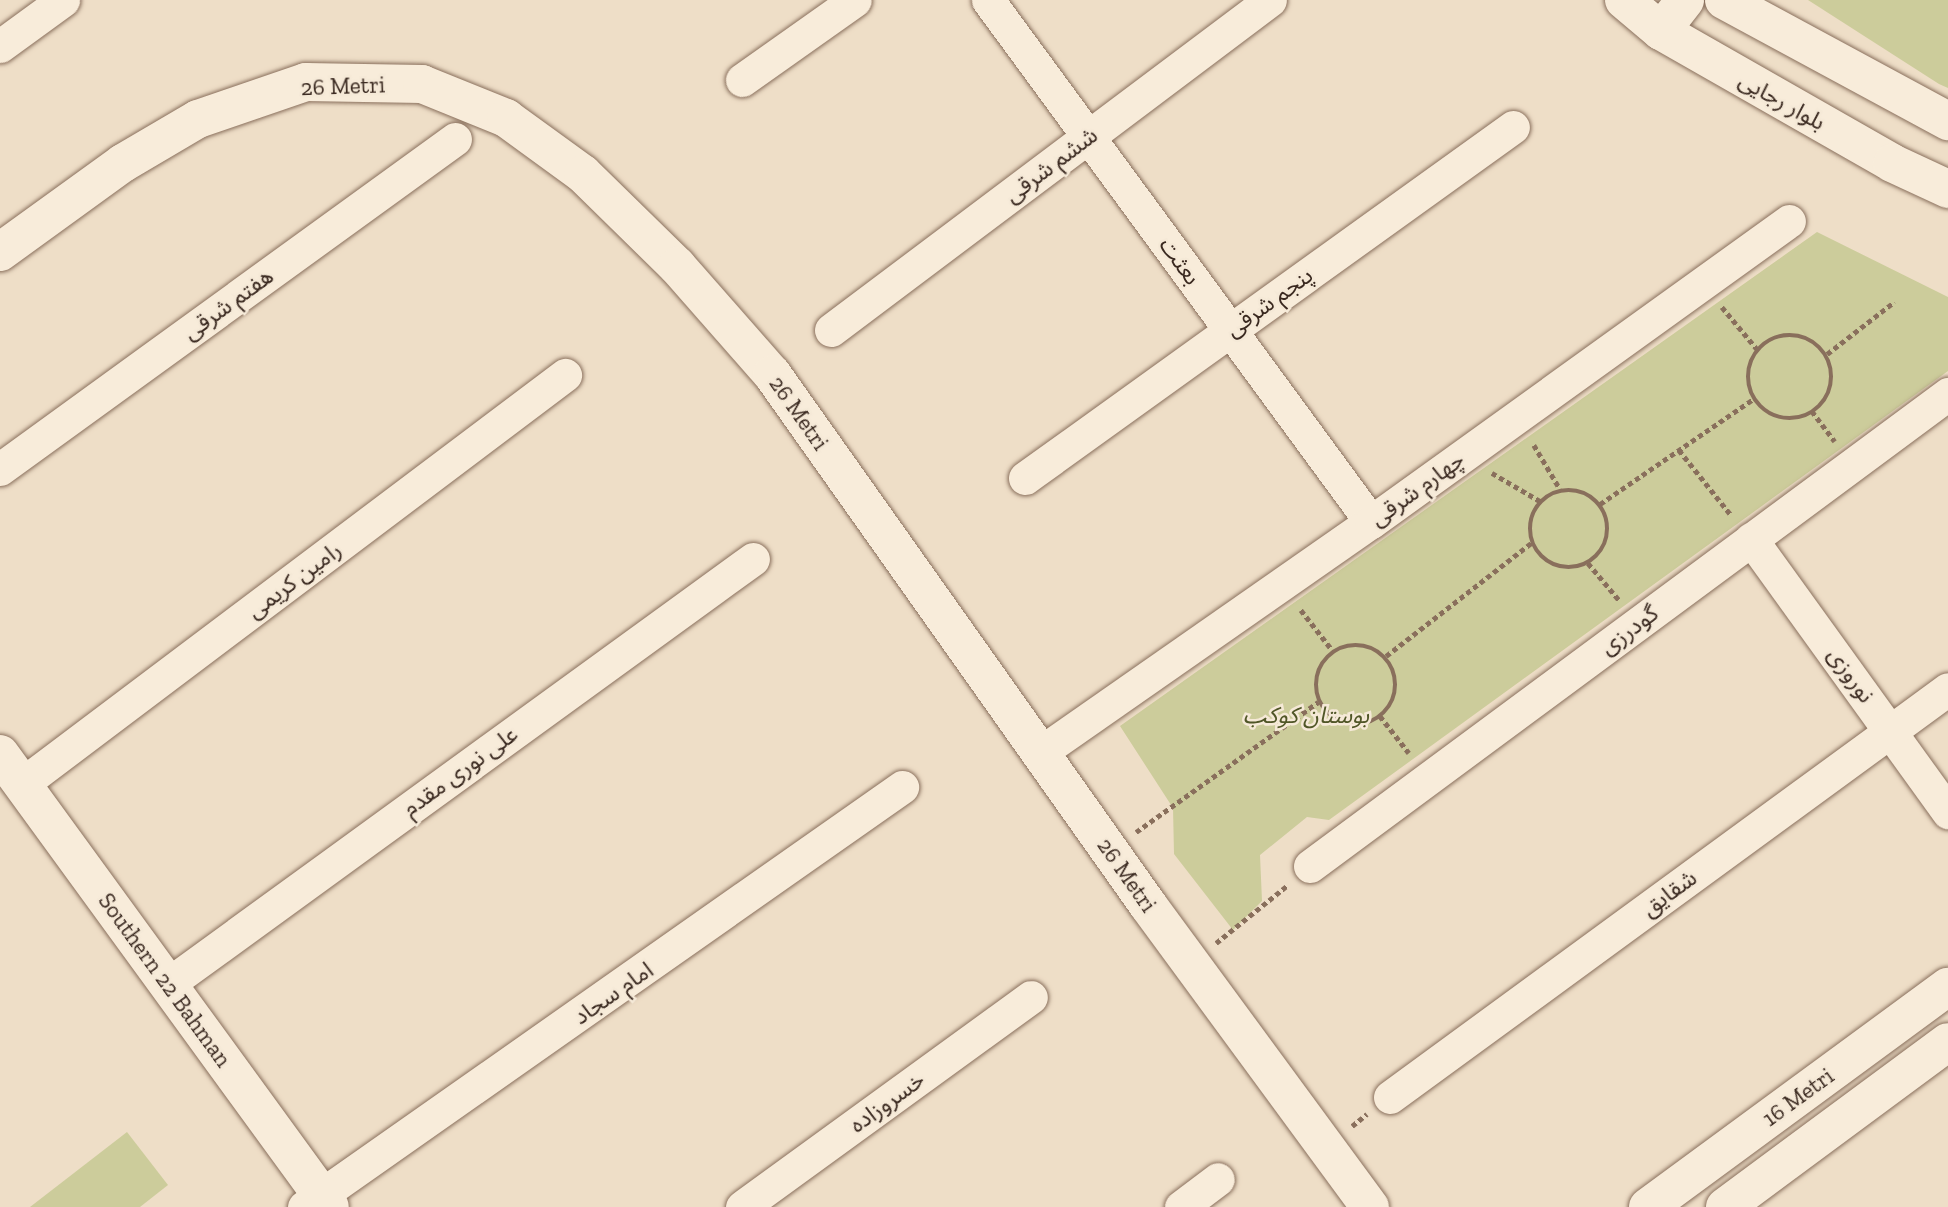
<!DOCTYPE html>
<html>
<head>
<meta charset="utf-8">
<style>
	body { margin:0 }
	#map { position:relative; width:1948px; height:1207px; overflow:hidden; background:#eedec7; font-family:"Zilla Slab","Noto Sans Arabic",serif }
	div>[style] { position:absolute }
	.green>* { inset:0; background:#cccc9b }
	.path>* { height:4.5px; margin-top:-2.25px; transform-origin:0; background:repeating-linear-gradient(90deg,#896f5c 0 5px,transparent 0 8.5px) }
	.path>.ring { margin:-2.25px; padding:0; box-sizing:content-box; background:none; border:4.5px solid #896f5c; border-radius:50% }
	.roads { filter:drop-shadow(0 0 2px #896f5c) drop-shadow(0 0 2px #896f5c) }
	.minor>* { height:33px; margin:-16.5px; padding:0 16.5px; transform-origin:16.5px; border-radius:16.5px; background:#f8ecda }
	.tertiary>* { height:38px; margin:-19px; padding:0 19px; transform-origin:19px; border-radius:19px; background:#f8ecda }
	.secondary>* { height:38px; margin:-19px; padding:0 19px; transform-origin:19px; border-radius:19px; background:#f8ecda }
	span { translate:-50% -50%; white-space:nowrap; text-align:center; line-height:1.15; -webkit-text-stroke:5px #f5e9d7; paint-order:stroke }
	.street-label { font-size:23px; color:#3a2920 }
	.park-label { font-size:23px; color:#505627; font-style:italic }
</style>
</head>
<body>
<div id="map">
	<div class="green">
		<div style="clip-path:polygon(1808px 0,1948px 0,1948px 88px,1939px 84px)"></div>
		<div style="clip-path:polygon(1817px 232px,1948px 297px,1948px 371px,1329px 820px,1307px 817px,1260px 855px,1262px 901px,1233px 930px,1174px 854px,1173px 808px,1120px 726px)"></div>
		<div style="clip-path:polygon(127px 1132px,168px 1185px,140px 1207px,30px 1207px)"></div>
	</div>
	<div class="path">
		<div style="left:1722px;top:307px;width:55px;rotate:50.2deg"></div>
		<div class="ring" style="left:1748px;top:335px;width:79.5px;height:79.5px"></div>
		<div style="left:1827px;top:354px;width:85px;rotate:-37.8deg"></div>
		<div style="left:1812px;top:411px;width:38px;rotate:53deg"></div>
		<div style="left:1534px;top:445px;width:51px;rotate:59.4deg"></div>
		<div style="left:1679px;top:450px;width:83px;rotate:51.3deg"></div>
		<div style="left:1492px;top:473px;width:56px;rotate:30.3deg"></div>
		<div class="ring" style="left:1530px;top:490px;width:73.5px;height:73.5px"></div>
		<div style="left:1600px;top:504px;width:184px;rotate:-34.4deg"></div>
		<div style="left:1588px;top:563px;width:48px;rotate:50deg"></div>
		<div style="left:1301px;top:610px;width:52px;rotate:52deg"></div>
		<div class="ring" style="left:1316px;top:645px;width:75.5px;height:75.5px"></div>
		<div style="left:1386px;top:656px;width:184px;rotate:-37.9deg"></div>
		<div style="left:1380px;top:716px;width:47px;rotate:51.9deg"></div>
		<div style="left:1136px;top:832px;width:224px;rotate:-35.5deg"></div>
		<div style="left:1216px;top:943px;width:92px;rotate:-38.9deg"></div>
		<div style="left:1352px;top:1126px;width:19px;rotate:-39deg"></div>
	</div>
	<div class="roads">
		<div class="minor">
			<div style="left:988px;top:0;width:647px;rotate:53.73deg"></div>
			<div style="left:0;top:46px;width:78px;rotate:-36.1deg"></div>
			<div style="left:742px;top:80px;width:138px;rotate:-35.3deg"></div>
			<div style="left:831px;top:330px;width:549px;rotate:-36.93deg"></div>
			<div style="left:0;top:469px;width:562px;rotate:-35.95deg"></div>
			<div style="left:1025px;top:478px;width:601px;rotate:-35.73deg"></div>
			<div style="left:1751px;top:539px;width:337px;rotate:54.2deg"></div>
			<div style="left:1041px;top:752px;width:402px;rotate:-34.9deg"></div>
			<div style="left:1371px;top:522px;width:515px;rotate:-35.76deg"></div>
			<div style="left:22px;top:784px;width:680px;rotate:-36.99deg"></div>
			<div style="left:1310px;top:866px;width:794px;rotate:-36.49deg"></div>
			<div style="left:168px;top:984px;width:723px;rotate:-36deg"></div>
			<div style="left:1390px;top:1097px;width:691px;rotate:-36.17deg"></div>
			<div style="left:304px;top:1207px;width:731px;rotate:-35.08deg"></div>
			<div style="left:742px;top:1207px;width:357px;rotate:-36deg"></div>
			<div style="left:1181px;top:1207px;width:46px;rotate:-37.1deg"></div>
		</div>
		<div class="tertiary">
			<div style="left:0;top:252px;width:152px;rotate:-35.9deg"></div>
			<div style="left:123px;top:163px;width:87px;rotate:-30.4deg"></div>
			<div style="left:198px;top:119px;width:114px;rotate:-18.9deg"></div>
			<div style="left:306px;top:82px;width:116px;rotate:1deg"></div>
			<div style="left:422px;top:84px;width:91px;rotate:22deg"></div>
			<div style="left:506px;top:118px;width:95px;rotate:36deg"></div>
			<div style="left:583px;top:174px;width:132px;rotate:44.4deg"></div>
			<div style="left:677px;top:266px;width:144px;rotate:48.7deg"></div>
			<div style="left:772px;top:374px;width:651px;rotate:54.7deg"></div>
			<div style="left:1148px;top:905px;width:375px;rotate:53.7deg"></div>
			<div style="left:0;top:754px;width:560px;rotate:53.93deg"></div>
			<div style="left:1648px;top:1207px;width:372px;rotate:-36.3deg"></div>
			<div style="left:1725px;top:1207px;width:277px;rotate:-36.5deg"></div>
		</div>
		<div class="secondary">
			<div style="left:1624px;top:0;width:48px;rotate:40deg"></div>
			<div style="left:1661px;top:31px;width:266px;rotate:29.7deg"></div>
			<div style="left:1892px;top:163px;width:62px;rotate:24.9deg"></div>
			<div style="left:1724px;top:0;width:255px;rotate:28.4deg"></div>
			<div style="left:1661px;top:31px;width:39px;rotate:-52deg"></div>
		</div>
	</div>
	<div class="street-label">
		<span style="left:343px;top:86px;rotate:-2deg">26 Metri</span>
		<span style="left:1782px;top:101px;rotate:29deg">بلوار رجایی</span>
		<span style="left:1051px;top:165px;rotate:-37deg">ششم شرقی</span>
		<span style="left:1180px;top:261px;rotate:54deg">بعثت</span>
		<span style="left:1269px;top:302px;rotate:-36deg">پنجم شرقی</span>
		<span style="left:228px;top:304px;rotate:-36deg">هفتم شرقی</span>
		<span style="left:799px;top:413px;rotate:55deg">26 Metri</span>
		<span style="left:1417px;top:489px;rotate:-36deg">چهارم شرقی</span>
		<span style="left:294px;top:580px;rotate:-37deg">رامین کریمی</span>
		<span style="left:1629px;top:630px;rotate:-37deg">گودرزی</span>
		<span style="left:1851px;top:675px;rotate:54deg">نوروزی</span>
		<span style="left:460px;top:771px;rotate:-36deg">علی نوری مقدم</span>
		<span style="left:1127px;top:875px;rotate:55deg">26 Metri</span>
		<span style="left:1669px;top:893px;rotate:-36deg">شقایق</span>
		<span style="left:165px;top:980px;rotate:54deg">Southern 22 Bahman</span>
		<span style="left:613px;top:993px;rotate:-35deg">امام سجاد</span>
		<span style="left:1798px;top:1097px;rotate:-36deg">16 Metri</span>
		<span style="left:887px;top:1102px;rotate:-36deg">خسروزاده</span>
	</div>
	<div class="park-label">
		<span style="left:1306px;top:715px">بوستان کوکب</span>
	</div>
</div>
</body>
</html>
